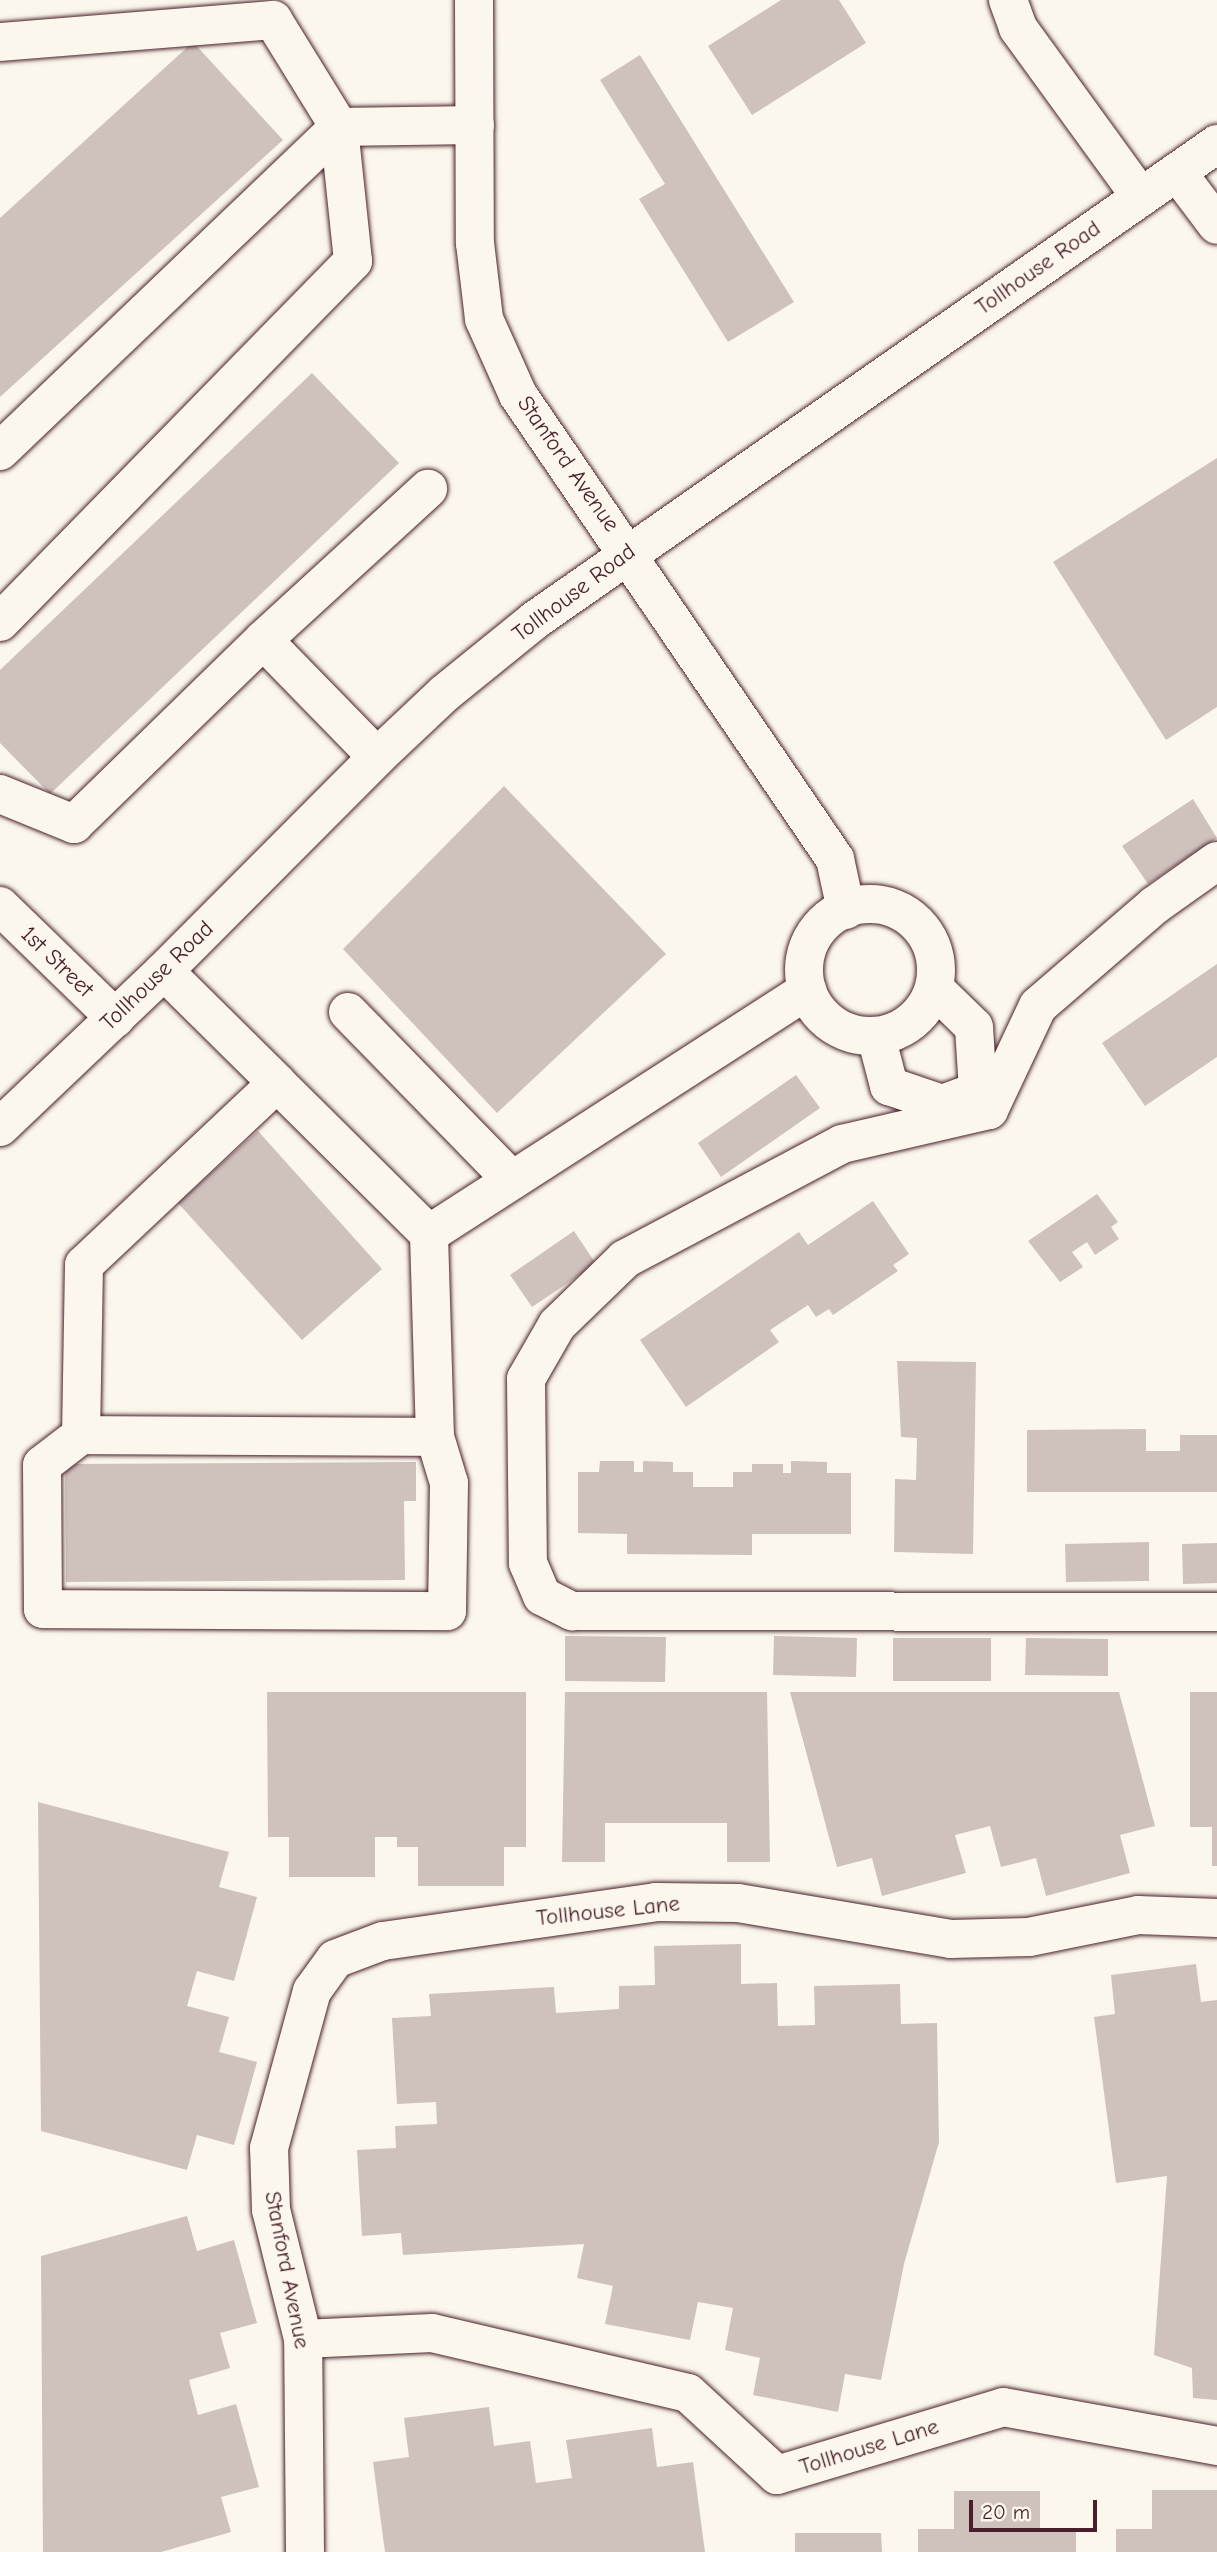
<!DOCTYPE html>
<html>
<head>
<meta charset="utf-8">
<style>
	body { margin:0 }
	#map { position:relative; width:1217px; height:2552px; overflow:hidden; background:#fbf7ec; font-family:"Comic Neue",sans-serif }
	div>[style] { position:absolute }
	.building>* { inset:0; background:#cfc2bc }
	.roads { filter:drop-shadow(0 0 2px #4a1f2b) drop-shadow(0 0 2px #4a1f2b) }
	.minor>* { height:38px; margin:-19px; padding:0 19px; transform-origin:19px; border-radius:19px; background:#fbf7ec }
	.minor>.ring { margin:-19px; padding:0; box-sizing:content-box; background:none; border:38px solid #fbf7ec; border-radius:50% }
	span { translate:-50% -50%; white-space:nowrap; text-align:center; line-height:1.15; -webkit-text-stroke:5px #fbf7ec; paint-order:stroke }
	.street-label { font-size:23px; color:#4a1f2b }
	.scale { position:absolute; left:969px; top:2500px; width:128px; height:32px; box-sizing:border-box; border:4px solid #4a1f2b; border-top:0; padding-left:9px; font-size:21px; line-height:24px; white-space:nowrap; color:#4a1f2b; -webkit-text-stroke:5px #fbf7ec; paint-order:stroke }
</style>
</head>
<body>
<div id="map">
	<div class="building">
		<div style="clip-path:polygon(781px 0,839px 0,866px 43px,752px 115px,708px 46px)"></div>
		<div style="clip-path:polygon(193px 42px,283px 140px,0 397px,0 218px)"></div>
		<div style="clip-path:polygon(640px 55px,794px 302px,728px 342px,639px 199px,665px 184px,600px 80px)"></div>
		<div style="clip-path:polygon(312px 373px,399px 463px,50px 794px,0 743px,0 670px)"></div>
		<div style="clip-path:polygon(1217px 458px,1217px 707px,1166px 740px,1053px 562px)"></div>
		<div style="clip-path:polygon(504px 786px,666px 954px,497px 1113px,343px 949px)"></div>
		<div style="clip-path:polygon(1193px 799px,1217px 838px,1148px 884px,1122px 846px)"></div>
		<div style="clip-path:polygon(1217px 964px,1217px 1057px,1145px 1106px,1102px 1043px)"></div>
		<div style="clip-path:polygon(796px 1075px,820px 1108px,721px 1177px,698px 1143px)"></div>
		<div style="clip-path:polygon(258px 1131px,382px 1269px,302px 1340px,178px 1203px)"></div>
		<div style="clip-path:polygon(1097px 1194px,1118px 1222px,1111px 1227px,1119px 1239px,1095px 1255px,1087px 1242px,1072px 1252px,1083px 1267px,1060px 1282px,1028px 1241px)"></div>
		<div style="clip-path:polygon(873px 1201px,909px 1254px,893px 1265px,898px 1271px,833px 1315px,829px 1309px,816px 1317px,808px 1305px,770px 1330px,779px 1342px,686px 1407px,640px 1340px,799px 1232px,808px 1245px)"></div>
		<div style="clip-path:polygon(574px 1231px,596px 1264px,532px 1307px,510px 1275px)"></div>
		<div style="clip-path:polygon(897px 1361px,976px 1362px,973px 1554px,894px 1552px,895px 1479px,916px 1480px,917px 1438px,901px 1437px)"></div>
		<div style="clip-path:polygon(1146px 1429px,1146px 1451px,1180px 1451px,1180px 1435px,1217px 1435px,1217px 1492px,1027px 1492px,1027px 1430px)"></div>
		<div style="clip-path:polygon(600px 1461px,634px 1461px,634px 1472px,643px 1472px,643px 1461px,673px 1462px,673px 1472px,693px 1472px,693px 1487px,733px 1487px,733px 1472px,752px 1472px,752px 1464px,783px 1464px,783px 1473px,791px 1473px,791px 1461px,827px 1462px,827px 1473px,851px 1473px,851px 1534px,752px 1534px,752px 1555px,627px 1554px,627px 1534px,578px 1533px,578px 1472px,599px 1472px)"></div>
		<div style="clip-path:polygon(416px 1462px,416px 1501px,404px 1501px,405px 1580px,66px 1582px,65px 1464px)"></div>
		<div style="clip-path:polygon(1149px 1542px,1149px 1581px,1066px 1582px,1065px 1544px)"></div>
		<div style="clip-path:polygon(1217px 1543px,1217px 1583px,1183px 1584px,1182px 1544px)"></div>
		<div style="clip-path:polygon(565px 1636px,666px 1637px,665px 1682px,565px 1681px)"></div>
		<div style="clip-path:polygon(774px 1636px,857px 1638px,856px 1677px,773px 1675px)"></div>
		<div style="clip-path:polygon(893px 1638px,991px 1638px,991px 1681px,893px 1681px)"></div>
		<div style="clip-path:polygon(1026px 1638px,1108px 1639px,1108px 1676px,1025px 1675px)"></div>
		<div style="clip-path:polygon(267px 1692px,526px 1692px,526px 1847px,504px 1847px,504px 1886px,418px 1886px,418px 1847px,397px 1847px,397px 1837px,375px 1837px,375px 1877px,289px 1877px,289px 1837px,268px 1837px)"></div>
		<div style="clip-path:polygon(565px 1692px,767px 1692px,770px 1862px,727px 1862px,727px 1823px,605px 1823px,605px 1862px,562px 1862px)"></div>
		<div style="clip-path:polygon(790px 1692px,1119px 1692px,1155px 1826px,1120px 1835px,1130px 1873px,1046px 1896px,1036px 1858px,1001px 1867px,990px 1826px,955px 1835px,966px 1873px,882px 1896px,872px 1858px,837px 1867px)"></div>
		<div style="clip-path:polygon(1190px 1692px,1217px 1692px,1217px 1866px,1212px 1866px,1212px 1827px,1190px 1827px)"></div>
		<div style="clip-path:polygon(38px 1802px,229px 1852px,219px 1887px,257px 1897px,234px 1981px,197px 1971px,187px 2006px,229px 2017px,219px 2052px,257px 2062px,234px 2145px,197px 2135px,187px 2170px,41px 2131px)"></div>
		<div style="clip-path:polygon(741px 1944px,741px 1984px,777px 1983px,778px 2026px,815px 2025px,814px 1986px,900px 1984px,901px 2024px,937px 2023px,939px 2142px,904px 2264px,881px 2380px,845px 2374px,838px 2412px,753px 2395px,760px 2358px,725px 2350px,733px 2308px,698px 2302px,690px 2340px,605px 2324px,613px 2286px,577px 2278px,584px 2244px,403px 2255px,401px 2233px,362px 2236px,357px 2150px,396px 2148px,395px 2126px,437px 2124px,436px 2102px,397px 2104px,392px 2018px,431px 2016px,429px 1994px,554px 1987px,556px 2013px,619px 2009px,619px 1986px,655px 1985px,654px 1946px)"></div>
		<div style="clip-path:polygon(1196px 1964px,1201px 2002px,1217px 2000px,1217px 2400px,1193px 2398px,1192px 2368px,1154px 2355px,1167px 2176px,1116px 2183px,1094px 2017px,1115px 2014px,1111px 1975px)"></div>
		<div style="clip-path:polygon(187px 2216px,197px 2251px,234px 2240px,257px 2323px,220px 2333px,230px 2368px,189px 2380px,198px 2415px,236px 2404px,259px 2487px,221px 2497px,231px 2532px,161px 2552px,43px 2552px,41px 2256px)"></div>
		<div style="clip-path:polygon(489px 2407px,494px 2446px,530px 2441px,536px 2483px,572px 2478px,566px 2440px,652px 2428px,657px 2467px,693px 2462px,705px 2552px,385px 2552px,373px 2462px,409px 2457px,404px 2418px)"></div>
		<div style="clip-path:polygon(1152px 2490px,1217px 2490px,1217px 2552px,1116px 2552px,1116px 2529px,1152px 2529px)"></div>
		<div style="clip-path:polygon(954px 2491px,1040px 2491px,1040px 2529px,1076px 2529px,1076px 2552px,918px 2552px,918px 2529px,954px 2529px)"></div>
		<div style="clip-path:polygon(795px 2533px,881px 2533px,882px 2552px,795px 2552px)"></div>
	</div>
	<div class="roads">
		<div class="minor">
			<div style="left:474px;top:0;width:243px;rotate:89.8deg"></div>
			<div style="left:475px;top:243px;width:77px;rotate:83.2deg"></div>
			<div style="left:484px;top:319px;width:83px;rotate:65.9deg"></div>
			<div style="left:518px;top:395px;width:562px;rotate:55.66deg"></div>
			<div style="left:835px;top:859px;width:52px;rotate:77.8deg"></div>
			<div style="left:1008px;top:0;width:30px;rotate:70deg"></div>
			<div style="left:1018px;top:28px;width:209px;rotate:54deg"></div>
			<div style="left:0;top:42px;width:274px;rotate:-4.6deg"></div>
			<div style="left:273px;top:20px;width:126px;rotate:58.3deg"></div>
			<div style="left:339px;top:127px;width:469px;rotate:136.3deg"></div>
			<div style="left:1177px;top:172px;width:66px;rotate:53deg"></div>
			<div style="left:0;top:622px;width:505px;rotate:-45.64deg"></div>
			<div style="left:353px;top:261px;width:135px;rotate:-96deg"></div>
			<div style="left:339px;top:127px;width:136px;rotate:-0.8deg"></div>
			<div style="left:263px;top:640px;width:224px;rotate:-42.5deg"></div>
			<div style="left:0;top:794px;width:80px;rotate:22.1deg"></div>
			<div style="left:74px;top:824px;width:264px;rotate:-44.2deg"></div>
			<div style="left:263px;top:640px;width:163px;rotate:45.7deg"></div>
			<div class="ring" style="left:804px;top:904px;width:94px;height:94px"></div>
			<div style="left:0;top:906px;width:161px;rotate:44.2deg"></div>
			<div style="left:164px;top:971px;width:159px;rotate:44.7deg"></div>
			<div style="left:277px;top:1083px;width:265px;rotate:136.7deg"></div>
			<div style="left:84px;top:1265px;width:170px;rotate:91deg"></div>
			<div style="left:81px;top:1435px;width:354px;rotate:0.3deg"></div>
			<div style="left:435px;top:1437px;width:203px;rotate:-91.7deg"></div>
			<div style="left:429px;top:1234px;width:214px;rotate:-135.2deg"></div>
			<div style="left:935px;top:989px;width:54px;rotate:44.3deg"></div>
			<div style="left:974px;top:1027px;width:64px;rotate:86.4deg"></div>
			<div style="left:978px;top:1091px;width:22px;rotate:60deg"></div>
			<div style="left:989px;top:1110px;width:115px;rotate:-64.8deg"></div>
			<div style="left:1038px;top:1006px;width:155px;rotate:-40.8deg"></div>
			<div style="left:1155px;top:905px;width:76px;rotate:-35.4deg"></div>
			<div style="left:348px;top:1012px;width:235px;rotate:45.7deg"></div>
			<div style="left:876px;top:1036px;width:52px;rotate:75.4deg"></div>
			<div style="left:889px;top:1086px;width:56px;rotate:18.8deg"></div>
			<div style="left:942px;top:1104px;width:32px;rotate:-20deg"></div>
			<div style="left:989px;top:1110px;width:151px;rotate:167deg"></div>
			<div style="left:842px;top:1144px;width:246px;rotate:152.1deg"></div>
			<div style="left:625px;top:1259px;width:95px;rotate:135.9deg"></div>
			<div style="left:557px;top:1325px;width:62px;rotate:119.9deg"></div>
			<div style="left:526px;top:1379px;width:184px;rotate:89.4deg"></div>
			<div style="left:528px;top:1563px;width:36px;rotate:67deg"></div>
			<div style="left:542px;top:1596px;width:34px;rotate:27deg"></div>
			<div style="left:572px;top:1611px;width:645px;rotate:0.09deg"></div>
			<div style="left:0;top:1127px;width:226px;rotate:-43.6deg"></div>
			<div style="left:164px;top:971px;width:302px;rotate:-45.1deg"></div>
			<div style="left:377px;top:757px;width:93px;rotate:-43.3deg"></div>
			<div style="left:445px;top:693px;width:116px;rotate:-39deg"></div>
			<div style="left:535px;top:620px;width:832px;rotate:-34.91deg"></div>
			<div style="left:429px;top:1234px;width:450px;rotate:-32.8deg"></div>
			<div style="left:81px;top:1435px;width:49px;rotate:142.4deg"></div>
			<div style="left:42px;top:1465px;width:144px;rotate:89.6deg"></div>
			<div style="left:43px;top:1609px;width:404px;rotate:0.3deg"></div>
			<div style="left:447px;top:1611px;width:128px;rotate:-89.1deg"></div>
			<div style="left:449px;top:1483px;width:48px;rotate:-106.9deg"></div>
			<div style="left:303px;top:2339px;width:129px;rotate:-2.7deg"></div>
			<div style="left:432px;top:2333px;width:263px;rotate:13.2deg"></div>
			<div style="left:688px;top:2393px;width:121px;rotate:42.7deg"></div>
			<div style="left:777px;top:2475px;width:236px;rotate:-16.7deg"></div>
			<div style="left:1003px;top:2407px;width:218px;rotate:10.3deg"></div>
			<div style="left:305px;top:2552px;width:213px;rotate:-90.5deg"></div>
			<div style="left:303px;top:2339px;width:133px;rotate:-103.9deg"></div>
			<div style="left:271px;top:2210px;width:62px;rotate:-91.8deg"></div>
			<div style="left:269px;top:2148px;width:163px;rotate:-74.7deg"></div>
			<div style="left:312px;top:1991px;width:39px;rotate:-54deg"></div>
			<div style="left:335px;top:1959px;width:51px;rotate:-20.6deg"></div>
			<div style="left:383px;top:1941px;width:276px;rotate:-8.1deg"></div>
			<div style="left:656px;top:1902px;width:82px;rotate:0.7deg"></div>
			<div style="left:738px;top:1903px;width:216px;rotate:9.6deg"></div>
			<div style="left:951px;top:1939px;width:78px;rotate:-1.5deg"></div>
			<div style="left:1029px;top:1937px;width:111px;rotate:-11.4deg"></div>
			<div style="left:1138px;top:1915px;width:79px;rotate:2.2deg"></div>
		</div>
	</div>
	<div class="street-label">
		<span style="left:1038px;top:268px;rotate:-35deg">Tollhouse Road</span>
		<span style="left:568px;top:464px;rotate:55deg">Stanford Avenue</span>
		<span style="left:574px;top:593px;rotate:-37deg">Tollhouse Road</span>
		<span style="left:57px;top:962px;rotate:44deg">1st Street</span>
		<span style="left:157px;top:976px;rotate:-44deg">Tollhouse Road</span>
		<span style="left:608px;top:1911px;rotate:-6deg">Tollhouse Lane</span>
		<span style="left:287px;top:2270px;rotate:79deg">Stanford Avenue</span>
		<span style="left:869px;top:2447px;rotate:-17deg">Tollhouse Lane</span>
	</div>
	<div class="scale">20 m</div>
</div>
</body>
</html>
